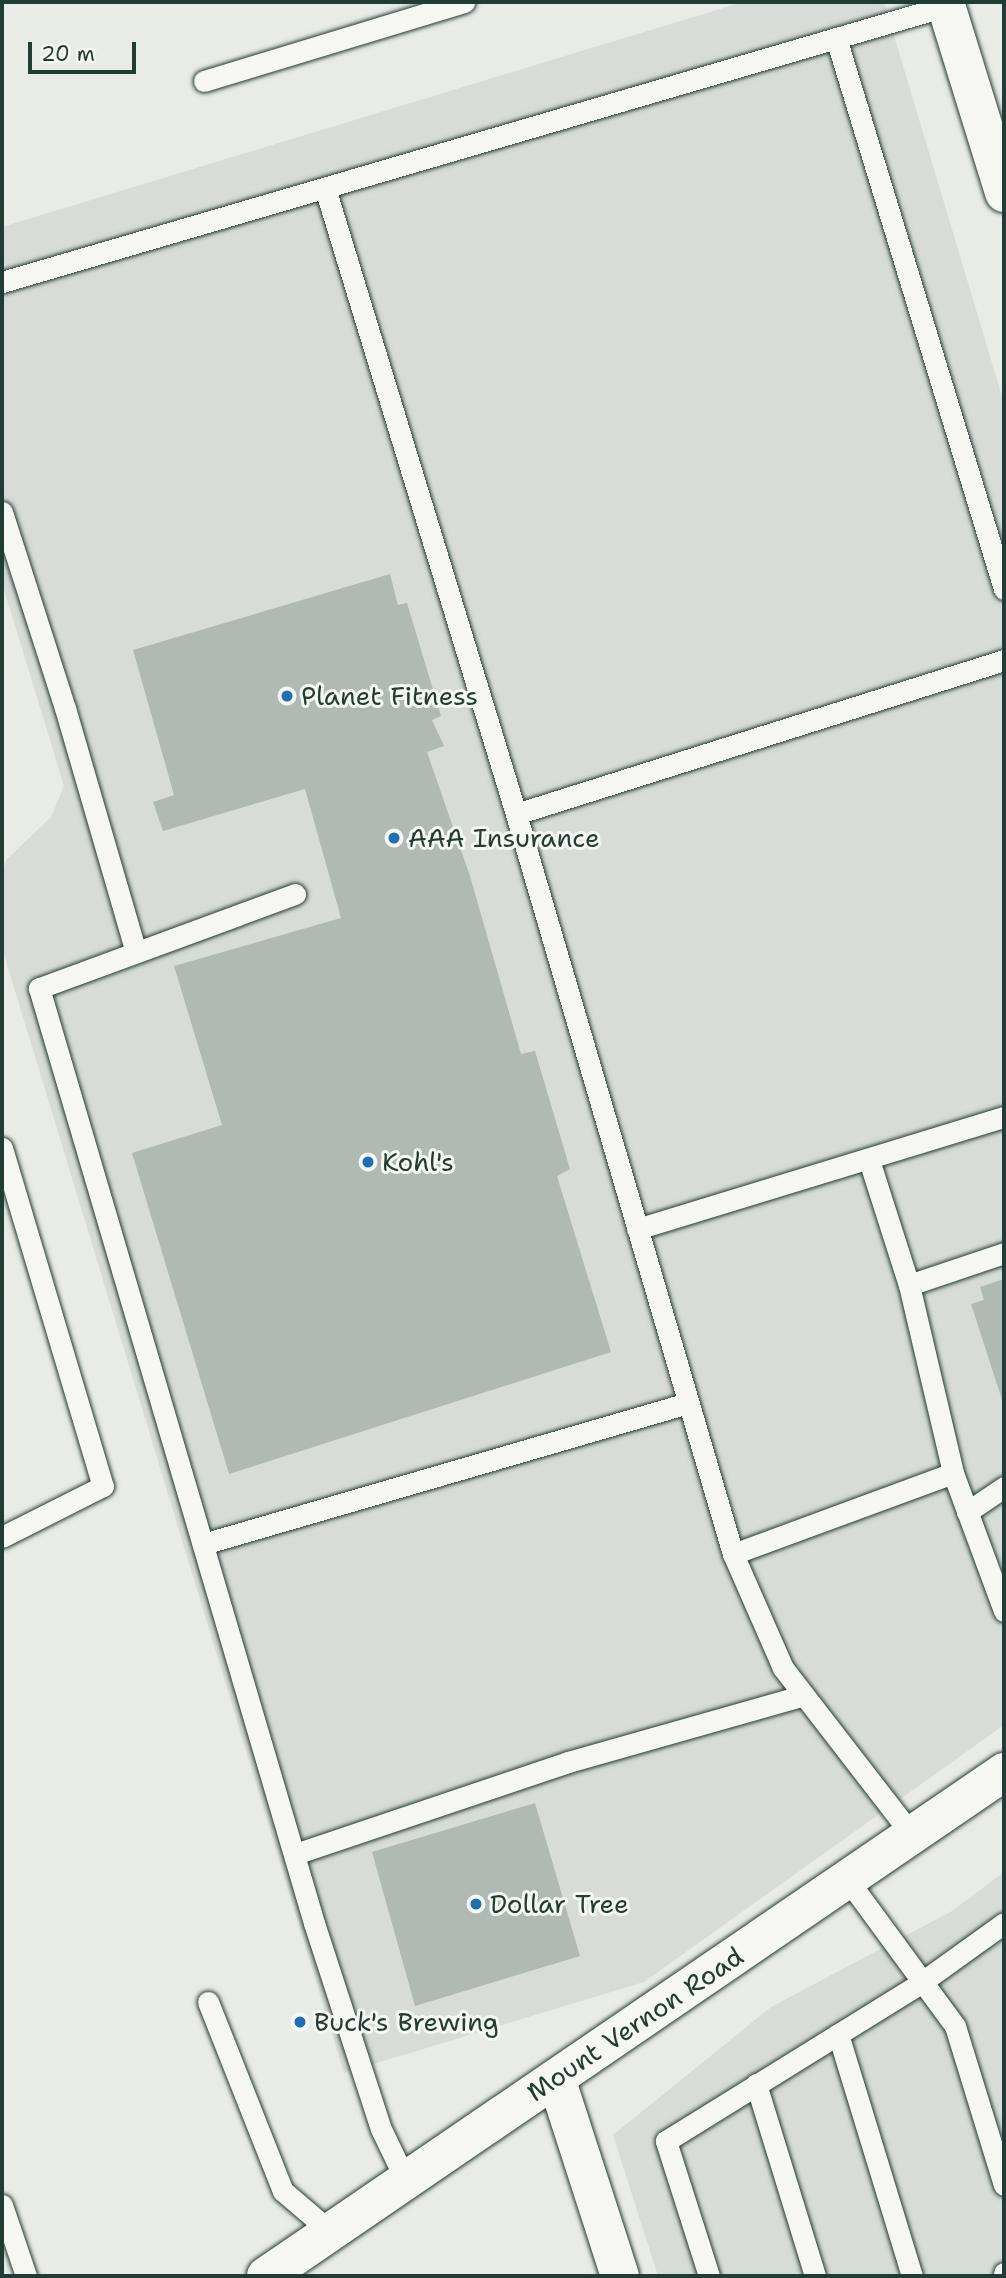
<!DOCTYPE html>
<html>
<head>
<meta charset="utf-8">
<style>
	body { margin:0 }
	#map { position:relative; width:1006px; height:2278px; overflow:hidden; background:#e9ebe7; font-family:"Shantell Sans",sans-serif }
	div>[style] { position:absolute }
	.built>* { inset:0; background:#d8dcd8 }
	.building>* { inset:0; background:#b0bab5 }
	.roads { filter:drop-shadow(0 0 2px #1f3d34) drop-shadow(0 0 2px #1f3d34) }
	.service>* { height:21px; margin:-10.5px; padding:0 10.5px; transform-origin:10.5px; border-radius:10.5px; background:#f6f6f2 }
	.minor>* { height:38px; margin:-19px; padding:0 19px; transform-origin:19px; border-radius:19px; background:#f6f6f2 }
	.tertiary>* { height:38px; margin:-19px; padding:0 19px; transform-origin:19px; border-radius:19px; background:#f6f6f2 }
	.trunk>* { height:38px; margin:-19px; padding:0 19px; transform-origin:19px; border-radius:19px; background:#f6f6f2 }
	.dots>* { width:19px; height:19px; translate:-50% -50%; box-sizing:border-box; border:4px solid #f6f6f2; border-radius:50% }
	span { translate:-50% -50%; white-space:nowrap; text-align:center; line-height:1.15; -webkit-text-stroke:6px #f6f6f2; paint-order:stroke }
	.poi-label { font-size:26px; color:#1f3d34 }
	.left { translate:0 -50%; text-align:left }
	.street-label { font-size:26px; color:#1f3d34 }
	.frame { position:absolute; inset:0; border:4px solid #1f3d34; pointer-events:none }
	.scale { position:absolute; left:28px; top:42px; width:108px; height:32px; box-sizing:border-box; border:4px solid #1f3d34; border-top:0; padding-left:9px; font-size:21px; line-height:24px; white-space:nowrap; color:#1f3d34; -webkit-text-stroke:5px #f6f6f2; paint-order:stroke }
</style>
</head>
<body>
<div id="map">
	<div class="built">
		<div style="clip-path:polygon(743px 2px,884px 2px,1004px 403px,1004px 1725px,644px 1982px,344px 2073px,2px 948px,2px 875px,6px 860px,51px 817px,64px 786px,2px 583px,2px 227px)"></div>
		<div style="clip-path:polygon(1004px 1872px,1004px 2276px,658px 2276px,613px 2135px,771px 2007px,952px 1911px)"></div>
	</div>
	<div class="building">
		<div style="clip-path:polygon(390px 574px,398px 605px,407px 603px,441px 716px,432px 720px,444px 746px,427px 752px,470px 876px,521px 1054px,535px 1051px,570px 1169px,557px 1176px,611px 1352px,229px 1474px,132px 1153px,222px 1125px,174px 966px,341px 918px,305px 789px,163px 831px,153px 802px,174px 795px,133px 650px)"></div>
		<div style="clip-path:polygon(1004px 1279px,1004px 1406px,971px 1304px,984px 1300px,980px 1287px)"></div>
		<div style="clip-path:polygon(535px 1803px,580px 1956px,415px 2006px,372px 1852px)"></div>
	</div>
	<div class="roads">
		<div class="service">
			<div style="left:836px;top:38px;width:576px;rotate:73.04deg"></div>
			<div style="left:204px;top:81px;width:272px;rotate:-16.9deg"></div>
			<div style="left:325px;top:188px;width:654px;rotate:73.03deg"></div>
			<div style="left:516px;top:814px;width:771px;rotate:73.66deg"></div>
			<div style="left:733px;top:1554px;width:124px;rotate:66.3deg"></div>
			<div style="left:783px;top:1668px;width:211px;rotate:52.3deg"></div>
			<div style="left:2px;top:282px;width:984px;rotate:-16.3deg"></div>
			<div style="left:2px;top:512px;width:206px;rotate:72.2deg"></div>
			<div style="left:65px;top:708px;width:254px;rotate:73.8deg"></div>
			<div style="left:516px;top:814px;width:512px;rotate:-17.51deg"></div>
			<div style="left:295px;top:894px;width:273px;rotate:159.8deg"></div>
			<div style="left:39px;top:988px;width:975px;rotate:73.61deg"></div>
			<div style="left:314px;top:1923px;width:217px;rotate:72deg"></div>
			<div style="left:381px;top:2129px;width:58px;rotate:64.3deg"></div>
			<div style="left:2px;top:1148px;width:353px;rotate:73.4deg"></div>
			<div style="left:103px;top:1486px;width:113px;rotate:153.2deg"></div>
			<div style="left:869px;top:1160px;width:131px;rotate:72.3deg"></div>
			<div style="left:909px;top:1285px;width:100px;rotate:-18.6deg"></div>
			<div style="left:637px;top:1229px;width:384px;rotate:-17deg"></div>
			<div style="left:909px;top:1285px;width:193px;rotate:76.8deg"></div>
			<div style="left:953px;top:1473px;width:147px;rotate:69.7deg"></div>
			<div style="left:967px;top:1512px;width:45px;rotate:-34deg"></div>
			<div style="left:203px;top:1544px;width:505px;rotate:-16.21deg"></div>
			<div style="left:733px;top:1554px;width:234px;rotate:-20.2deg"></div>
			<div style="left:295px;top:1854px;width:288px;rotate:-18.6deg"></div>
			<div style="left:568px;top:1762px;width:245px;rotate:-15.8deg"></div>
			<div style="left:847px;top:1879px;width:182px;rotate:53.7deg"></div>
			<div style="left:955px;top:2026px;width:166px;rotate:72.9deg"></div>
			<div style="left:208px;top:2002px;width:203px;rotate:68.4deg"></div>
			<div style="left:283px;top:2191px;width:63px;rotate:40.5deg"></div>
			<div style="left:838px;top:2034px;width:253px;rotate:73deg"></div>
			<div style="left:756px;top:2084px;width:201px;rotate:72.9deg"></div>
			<div style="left:2px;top:2205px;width:75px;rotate:71.3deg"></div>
			<div style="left:709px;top:2276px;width:142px;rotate:-107.7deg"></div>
			<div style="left:666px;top:2141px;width:301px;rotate:-31.8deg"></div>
			<div style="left:922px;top:1982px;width:101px;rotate:-35.7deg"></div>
			<div style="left:1004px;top:2276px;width:3px;rotate:-90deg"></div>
		</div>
		<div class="minor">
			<div style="left:556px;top:2078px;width:208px;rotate:72.1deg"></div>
		</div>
		<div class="tertiary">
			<div style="left:945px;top:2px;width:200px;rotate:72.8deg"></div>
		</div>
		<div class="trunk">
			<div style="left:266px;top:2276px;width:894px;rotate:-34.33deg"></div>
		</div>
	</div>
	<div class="dots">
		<div style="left:287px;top:696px;background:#1f6fb2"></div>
		<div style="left:394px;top:838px;background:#1f6fb2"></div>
		<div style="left:368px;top:1162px;background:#1f6fb2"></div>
		<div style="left:476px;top:1904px;background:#1f6fb2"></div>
		<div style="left:300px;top:2022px;background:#1f6fb2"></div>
	</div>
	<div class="poi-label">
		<span class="left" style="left:301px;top:696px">Planet Fitness</span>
		<span class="left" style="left:408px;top:838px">AAA Insurance</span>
		<span class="left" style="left:382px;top:1162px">Kohl's</span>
		<span class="left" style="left:490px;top:1904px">Dollar Tree</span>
		<span class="left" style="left:314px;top:2022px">Buck's Brewing</span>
	</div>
	<div class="street-label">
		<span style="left:635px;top:2024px;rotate:-34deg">Mount Vernon Road</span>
	</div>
	<div class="frame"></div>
	<div class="scale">20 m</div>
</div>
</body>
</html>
